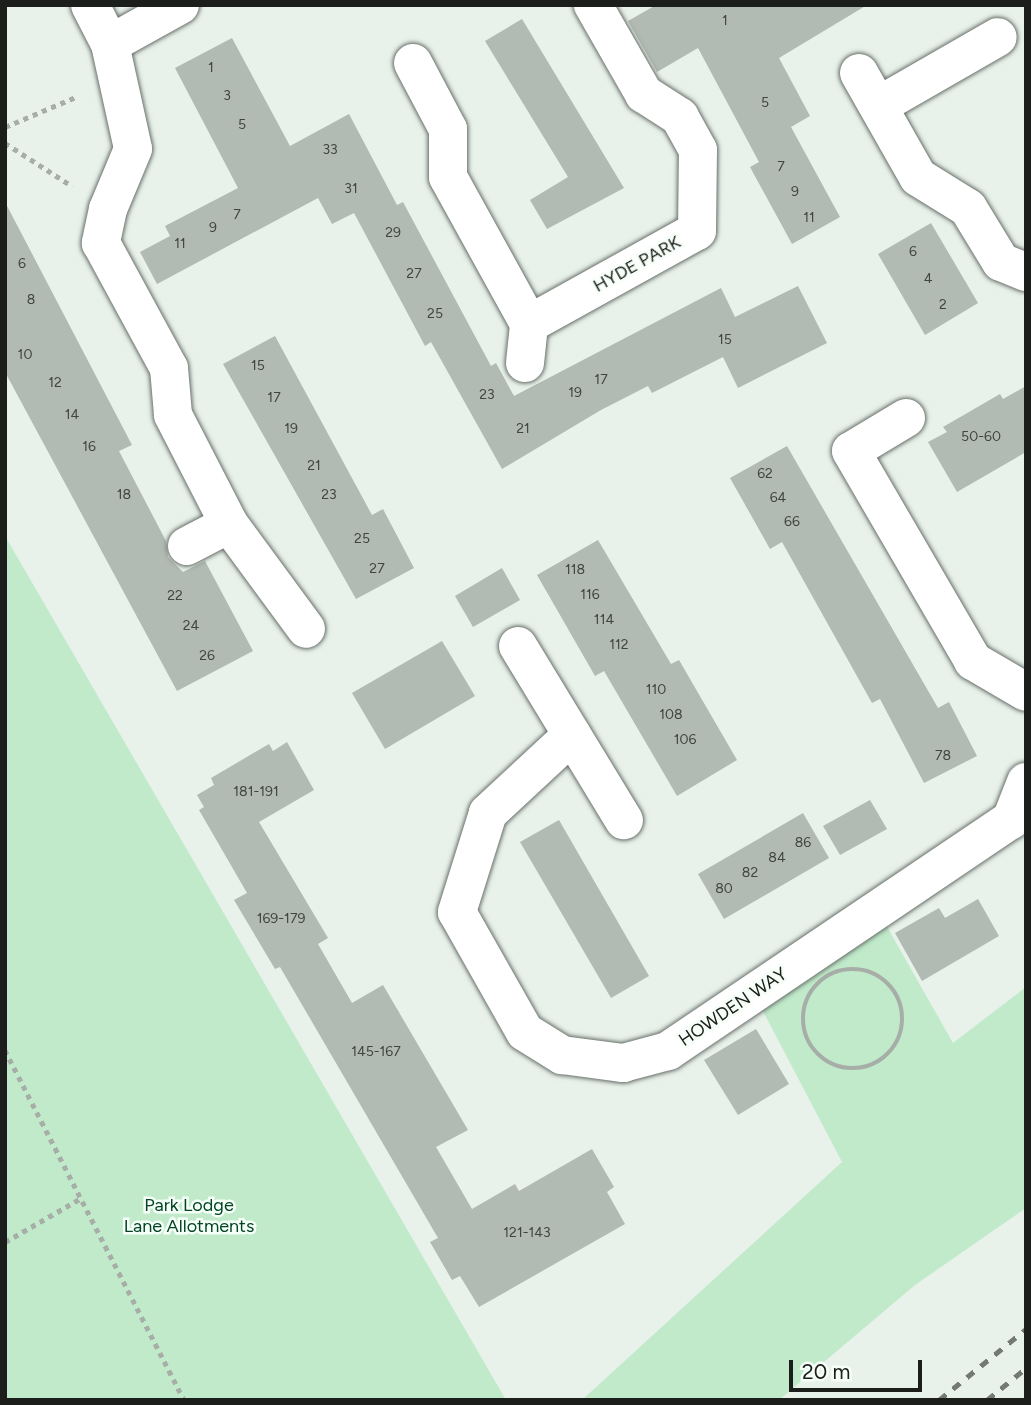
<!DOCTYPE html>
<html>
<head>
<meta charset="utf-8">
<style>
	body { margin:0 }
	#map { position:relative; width:1031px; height:1405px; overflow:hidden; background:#e8f1ea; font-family:Figtree,sans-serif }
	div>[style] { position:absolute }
	.green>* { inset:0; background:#c0eaca }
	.building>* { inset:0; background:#b1bab3 }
	.path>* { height:4.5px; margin-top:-2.25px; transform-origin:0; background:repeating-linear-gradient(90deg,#a7aea8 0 5px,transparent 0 10px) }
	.path>.ring { margin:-2.25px; padding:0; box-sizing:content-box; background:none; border:4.5px solid #a7aea8; border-radius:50% }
	.roads { filter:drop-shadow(0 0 2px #68706a) drop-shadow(0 0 2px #68706a) }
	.minor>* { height:38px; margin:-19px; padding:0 19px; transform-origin:19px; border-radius:19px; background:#fff }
	.rail>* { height:5px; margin-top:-2.5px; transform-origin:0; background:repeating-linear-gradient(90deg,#747974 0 9px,transparent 0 18px) }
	span { translate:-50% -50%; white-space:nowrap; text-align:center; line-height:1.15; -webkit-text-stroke:5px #f6fef8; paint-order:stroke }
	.number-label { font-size:14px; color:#404541 }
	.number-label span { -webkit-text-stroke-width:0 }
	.street-label { font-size:18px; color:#1b1e1b }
	.park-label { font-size:18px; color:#034521 }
	.frame { position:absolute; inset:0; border:7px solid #1b1e1b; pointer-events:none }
	.scale { position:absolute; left:789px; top:1360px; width:133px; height:32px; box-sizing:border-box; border:4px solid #1b1e1b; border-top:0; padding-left:9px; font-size:21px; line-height:24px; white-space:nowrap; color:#1b1e1b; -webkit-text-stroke:5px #f6fef8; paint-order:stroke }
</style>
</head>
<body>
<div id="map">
	<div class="green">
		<div style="clip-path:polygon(5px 536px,506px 1400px,5px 1400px)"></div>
		<div style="clip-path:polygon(878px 911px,953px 1043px,1026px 987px,1026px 1208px,915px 1285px,779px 1400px,582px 1400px,842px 1162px,754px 994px)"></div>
	</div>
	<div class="building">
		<div style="clip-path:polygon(656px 5px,867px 5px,779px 58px,810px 116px,791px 127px,840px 217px,792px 244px,750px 167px,759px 162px,698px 48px,657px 72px,628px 21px)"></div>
		<div style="clip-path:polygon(522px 19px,624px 188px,547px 229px,530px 200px,568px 177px,485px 41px)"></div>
		<div style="clip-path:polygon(232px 38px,290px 146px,349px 114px,397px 205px,403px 202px,491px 366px,496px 363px,514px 396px,721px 288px,735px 317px,798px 286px,827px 343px,738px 388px,723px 357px,652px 393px,648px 386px,601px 410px,502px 469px,431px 342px,425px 346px,354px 213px,332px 224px,318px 198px,157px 284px,140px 252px,170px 236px,165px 226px,238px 188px,175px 68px)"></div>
		<div style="clip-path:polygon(5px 202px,132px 445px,119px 451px,166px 541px,168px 557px,183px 572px,205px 561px,253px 651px,177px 691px,5px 372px)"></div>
		<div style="clip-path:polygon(931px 223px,978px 303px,925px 335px,878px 254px)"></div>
		<div style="clip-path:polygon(275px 336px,372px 515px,383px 509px,414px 568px,356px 599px,223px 364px)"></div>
		<div style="clip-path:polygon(1026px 386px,1026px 452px,957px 492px,928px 442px,947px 432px,943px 427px,1000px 394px,1003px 399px)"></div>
		<div style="clip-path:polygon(787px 446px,938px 708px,949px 702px,977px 756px,924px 783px,880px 699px,872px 703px,782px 542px,770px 549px,730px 478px)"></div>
		<div style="clip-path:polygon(598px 540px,671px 664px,679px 660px,737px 760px,677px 796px,604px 671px,595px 676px,537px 575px)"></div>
		<div style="clip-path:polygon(502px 568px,520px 600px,473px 627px,455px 596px)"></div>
		<div style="clip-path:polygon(442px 641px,475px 696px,385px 749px,352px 693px)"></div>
		<div style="clip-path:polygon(287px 742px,314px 790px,259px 822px,328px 938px,318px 944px,352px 1003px,383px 985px,468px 1130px,436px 1147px,472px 1209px,515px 1184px,519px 1191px,592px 1149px,614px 1187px,607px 1192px,625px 1224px,479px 1307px,460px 1276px,452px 1280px,430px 1242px,438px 1238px,280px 967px,275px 969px,234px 900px,247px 893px,199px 810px,204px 807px,197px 795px,214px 785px,211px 778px,269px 744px,273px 751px)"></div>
		<div style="clip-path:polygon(870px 800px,887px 829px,840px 855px,823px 826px)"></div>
		<div style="clip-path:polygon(803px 813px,829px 858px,724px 919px,698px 874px)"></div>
		<div style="clip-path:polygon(559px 820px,649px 976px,611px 998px,520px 842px)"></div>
		<div style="clip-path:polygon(978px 899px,999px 936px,922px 981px,895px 933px,939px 908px,945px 918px)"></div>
		<div style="clip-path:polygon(756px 1029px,789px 1084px,738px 1115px,704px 1060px)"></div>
	</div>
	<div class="path">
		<div style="left:5px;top:127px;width:79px;rotate:-23deg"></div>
		<div style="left:5px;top:143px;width:80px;rotate:32.7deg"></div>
		<div class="ring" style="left:803px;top:969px;width:95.5px;height:95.5px"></div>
		<div style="left:5px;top:1050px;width:393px;rotate:62.9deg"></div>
		<div style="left:5px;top:1242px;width:90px;rotate:-30deg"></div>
	</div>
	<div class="roads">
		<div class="minor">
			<div style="left:90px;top:5px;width:44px;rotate:62.9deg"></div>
			<div style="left:110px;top:44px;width:107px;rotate:77.6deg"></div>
			<div style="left:133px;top:149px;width:65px;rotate:112.6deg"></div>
			<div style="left:108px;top:209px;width:35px;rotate:102deg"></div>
			<div style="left:101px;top:243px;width:142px;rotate:61.5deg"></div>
			<div style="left:169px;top:368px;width:47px;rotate:85.1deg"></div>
			<div style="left:173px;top:415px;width:123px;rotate:62.8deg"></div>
			<div style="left:229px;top:524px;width:130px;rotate:53.7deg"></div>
			<div style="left:110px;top:44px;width:80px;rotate:-29.1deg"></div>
			<div style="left:413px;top:63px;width:75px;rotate:62.1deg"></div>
			<div style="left:448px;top:129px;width:48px;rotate:90deg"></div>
			<div style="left:448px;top:177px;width:168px;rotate:61.1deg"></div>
			<div style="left:859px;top:73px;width:120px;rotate:60.4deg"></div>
			<div style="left:918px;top:177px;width:59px;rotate:31.8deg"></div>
			<div style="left:968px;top:208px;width:63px;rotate:58.6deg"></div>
			<div style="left:1001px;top:262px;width:27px;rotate:22deg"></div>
			<div style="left:878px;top:106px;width:138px;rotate:-29.9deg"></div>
			<div style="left:525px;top:363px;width:39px;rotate:-84deg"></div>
			<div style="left:529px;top:324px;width:192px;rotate:-29deg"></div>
			<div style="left:697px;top:231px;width:81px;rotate:-89.3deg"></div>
			<div style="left:698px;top:150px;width:38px;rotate:-119deg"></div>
			<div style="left:680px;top:117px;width:43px;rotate:-147.4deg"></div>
			<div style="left:644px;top:94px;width:103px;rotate:-119.8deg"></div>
			<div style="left:906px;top:418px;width:64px;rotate:149deg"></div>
			<div style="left:851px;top:451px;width:243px;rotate:59.8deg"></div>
			<div style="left:973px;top:661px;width:61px;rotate:30.3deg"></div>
			<div style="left:187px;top:546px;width:47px;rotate:-27.6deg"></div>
			<div style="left:518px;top:646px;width:204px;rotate:58.7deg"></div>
			<div style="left:572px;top:735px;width:115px;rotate:137.1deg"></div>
			<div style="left:488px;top:813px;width:104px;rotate:107.4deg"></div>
			<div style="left:457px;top:912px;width:138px;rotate:60.5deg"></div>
			<div style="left:525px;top:1032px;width:44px;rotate:31.9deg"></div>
			<div style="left:562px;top:1055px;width:62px;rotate:7.5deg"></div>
			<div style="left:623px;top:1063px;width:47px;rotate:-14.9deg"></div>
			<div style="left:668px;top:1051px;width:414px;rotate:-34deg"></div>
			<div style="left:1011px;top:820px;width:41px;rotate:-68.5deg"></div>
		</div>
	</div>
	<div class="rail">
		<div style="left:939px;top:1400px;width:112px;rotate:-39.2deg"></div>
		<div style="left:987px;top:1400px;width:50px;rotate:-39.4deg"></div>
	</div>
	<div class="number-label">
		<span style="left:725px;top:21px">1</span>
		<span style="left:211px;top:68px">1</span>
		<span style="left:227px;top:96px">3</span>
		<span style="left:765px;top:103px">5</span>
		<span style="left:242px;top:125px">5</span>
		<span style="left:330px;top:150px">33</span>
		<span style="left:781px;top:167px">7</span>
		<span style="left:351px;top:189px">31</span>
		<span style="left:795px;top:192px">9</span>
		<span style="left:237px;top:215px">7</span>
		<span style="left:809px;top:218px">11</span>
		<span style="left:213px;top:228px">9</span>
		<span style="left:393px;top:233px">29</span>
		<span style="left:180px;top:244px">11</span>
		<span style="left:913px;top:252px">6</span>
		<span style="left:22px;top:264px">6</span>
		<span style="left:414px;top:274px">27</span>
		<span style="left:928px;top:279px">4</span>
		<span style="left:31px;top:300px">8</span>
		<span style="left:943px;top:305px">2</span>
		<span style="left:435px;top:314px">25</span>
		<span style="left:725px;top:340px">15</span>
		<span style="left:25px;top:355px">10</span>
		<span style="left:258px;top:366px">15</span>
		<span style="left:601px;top:380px">17</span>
		<span style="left:55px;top:383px">12</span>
		<span style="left:575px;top:393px">19</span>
		<span style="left:487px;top:395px">23</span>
		<span style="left:274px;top:398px">17</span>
		<span style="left:72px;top:415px">14</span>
		<span style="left:291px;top:429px">19</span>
		<span style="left:523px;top:429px">21</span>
		<span style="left:981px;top:437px">50-60</span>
		<span style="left:89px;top:447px">16</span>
		<span style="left:314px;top:466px">21</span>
		<span style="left:765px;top:474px">62</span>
		<span style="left:124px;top:495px">18</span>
		<span style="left:329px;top:495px">23</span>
		<span style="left:778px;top:498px">64</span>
		<span style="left:792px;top:522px">66</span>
		<span style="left:362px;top:539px">25</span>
		<span style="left:377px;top:569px">27</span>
		<span style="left:575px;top:570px">118</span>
		<span style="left:590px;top:595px">116</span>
		<span style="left:175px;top:596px">22</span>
		<span style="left:604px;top:620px">114</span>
		<span style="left:191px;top:626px">24</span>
		<span style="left:619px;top:645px">112</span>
		<span style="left:207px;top:656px">26</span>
		<span style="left:656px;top:690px">110</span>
		<span style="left:671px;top:715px">108</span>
		<span style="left:685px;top:740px">106</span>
		<span style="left:943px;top:756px">78</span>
		<span style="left:256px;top:792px">181-191</span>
		<span style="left:803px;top:843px">86</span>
		<span style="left:777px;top:858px">84</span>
		<span style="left:750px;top:873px">82</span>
		<span style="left:724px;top:889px">80</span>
		<span style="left:281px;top:919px">169-179</span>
		<span style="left:376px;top:1052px">145-167</span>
		<span style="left:527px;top:1233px">121-143</span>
	</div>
	<div class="street-label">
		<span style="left:637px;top:264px;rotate:-29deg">HYDE PARK</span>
		<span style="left:733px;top:1007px;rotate:-34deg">HOWDEN WAY</span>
	</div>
	<div class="park-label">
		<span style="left:189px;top:1216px">Park Lodge<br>Lane Allotments</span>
	</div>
	<div class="frame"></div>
	<div class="scale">20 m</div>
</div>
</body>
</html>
